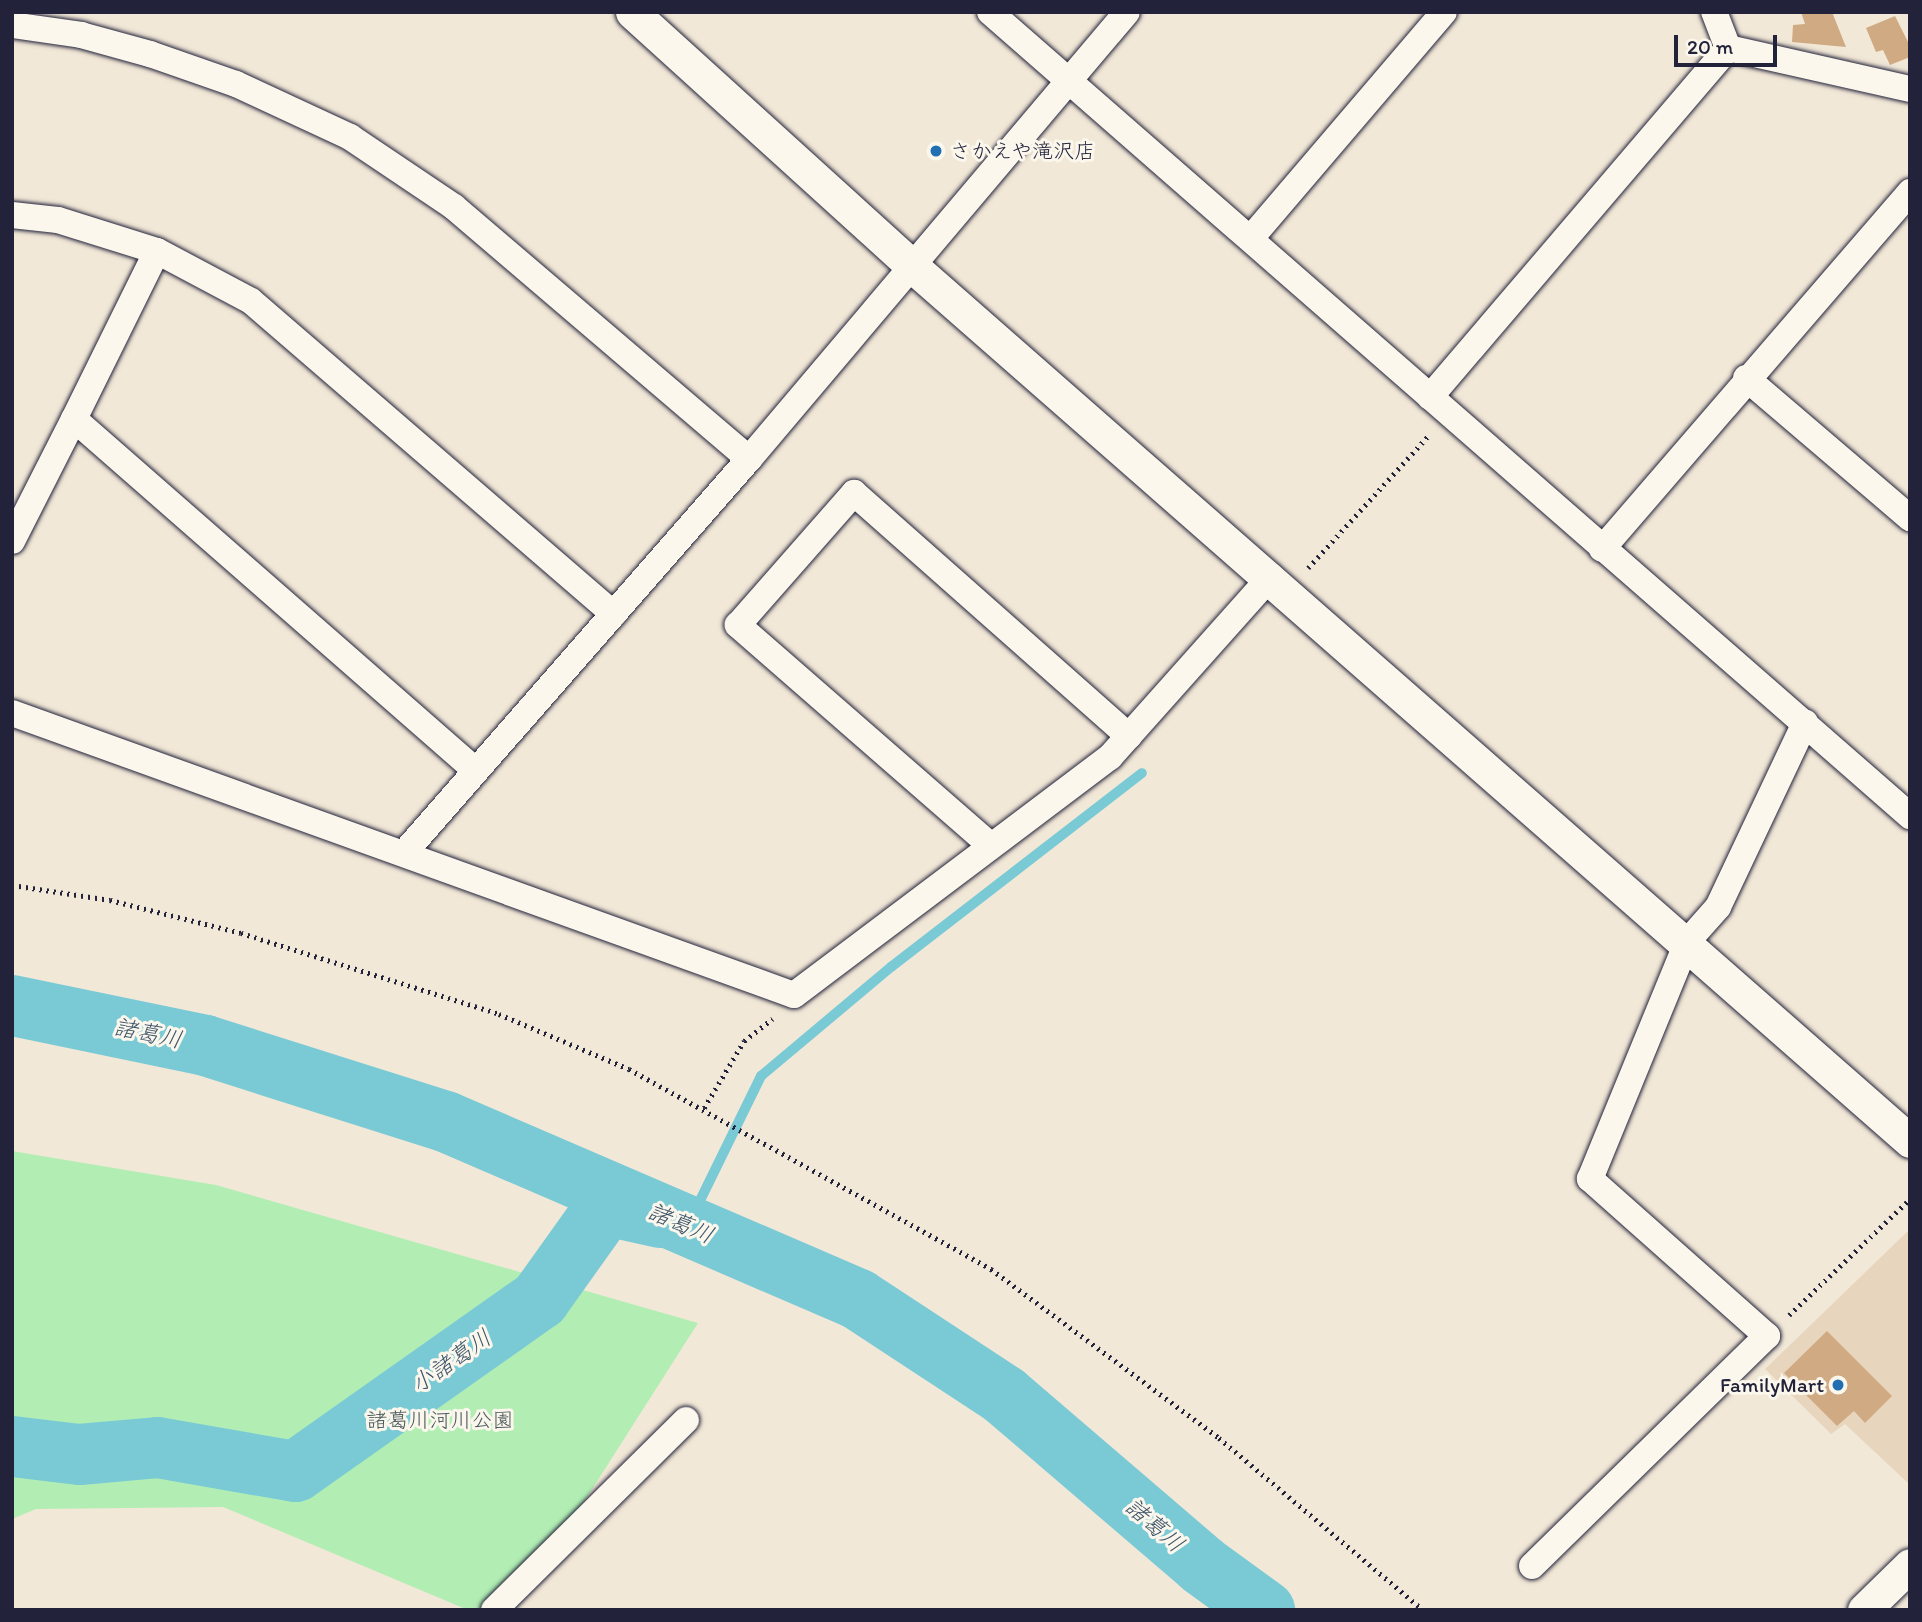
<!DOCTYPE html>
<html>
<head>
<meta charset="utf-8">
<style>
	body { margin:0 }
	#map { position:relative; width:1922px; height:1622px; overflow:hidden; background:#f2e8d7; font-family:Itim,"Klee One",sans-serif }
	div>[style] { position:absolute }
	.built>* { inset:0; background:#e8d5be }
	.green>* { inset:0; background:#b2eeb4 }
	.stream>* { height:10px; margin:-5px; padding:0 5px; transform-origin:5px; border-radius:5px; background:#7acad6 }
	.river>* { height:61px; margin:-30.5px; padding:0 30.5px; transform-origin:30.5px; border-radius:30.5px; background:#7acad6 }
	.building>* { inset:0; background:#d0aa82 }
	.path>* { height:4.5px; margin-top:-2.25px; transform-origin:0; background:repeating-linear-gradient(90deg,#22223b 0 2px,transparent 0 7px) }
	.roads { filter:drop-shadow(0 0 2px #22223b) drop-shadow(0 0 2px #22223b) }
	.minor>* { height:26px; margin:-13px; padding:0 13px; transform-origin:13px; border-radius:13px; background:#fbf7ec }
	.tertiary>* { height:33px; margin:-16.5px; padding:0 16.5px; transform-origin:16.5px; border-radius:16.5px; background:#fbf7ec }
	.dots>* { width:19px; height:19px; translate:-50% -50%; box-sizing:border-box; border:4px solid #fbf7ec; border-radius:50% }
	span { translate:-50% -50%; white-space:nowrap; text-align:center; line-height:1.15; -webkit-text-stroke:6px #fbf7ec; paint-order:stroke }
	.poi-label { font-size:21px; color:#22223b }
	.left { translate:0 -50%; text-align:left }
	.right { translate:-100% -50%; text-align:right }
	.park-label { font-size:21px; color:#465559 }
	.water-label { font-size:23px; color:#3c546a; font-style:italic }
	.frame { position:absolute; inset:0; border:14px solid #22223b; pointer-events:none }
	.scale { position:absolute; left:1674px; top:35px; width:103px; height:32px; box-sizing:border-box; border:4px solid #22223b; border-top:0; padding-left:9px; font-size:21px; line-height:24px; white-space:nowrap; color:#22223b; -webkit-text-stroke:5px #fbf7ec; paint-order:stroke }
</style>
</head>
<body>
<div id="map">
	<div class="built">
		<div style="clip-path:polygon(1910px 1229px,1910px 1485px,1845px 1424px,1831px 1434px,1765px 1369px)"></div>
	</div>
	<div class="green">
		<div style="clip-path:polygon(12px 1151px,216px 1185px,698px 1323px,515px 1610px,468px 1610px,223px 1507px,36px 1509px,12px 1519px)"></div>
	</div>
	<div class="stream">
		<div style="left:689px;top:1223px;width:164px;rotate:-63.9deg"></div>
		<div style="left:761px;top:1076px;width:170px;rotate:-40deg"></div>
		<div style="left:891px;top:967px;width:317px;rotate:-37.7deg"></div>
	</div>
	<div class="river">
		<div style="left:12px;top:1005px;width:197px;rotate:11.7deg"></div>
		<div style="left:205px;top:1045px;width:252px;rotate:17.6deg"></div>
		<div style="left:445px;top:1121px;width:450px;rotate:23.3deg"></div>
		<div style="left:858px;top:1299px;width:175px;rotate:33.3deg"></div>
		<div style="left:1004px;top:1395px;width:261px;rotate:40.6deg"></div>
		<div style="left:1202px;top:1565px;width:77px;rotate:36deg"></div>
		<div style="left:12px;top:1446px;width:67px;rotate:6.8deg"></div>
		<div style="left:79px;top:1454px;width:78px;rotate:-5.1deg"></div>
		<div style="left:157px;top:1447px;width:140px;rotate:9.9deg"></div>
		<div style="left:295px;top:1471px;width:299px;rotate:-35.2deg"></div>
		<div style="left:539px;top:1299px;width:115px;rotate:-54.5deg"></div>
		<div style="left:606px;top:1205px;width:55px;rotate:12.5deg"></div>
	</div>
	<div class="building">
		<div style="clip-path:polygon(1801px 12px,1832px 12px,1846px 47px,1792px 42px,1793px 25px,1805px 24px)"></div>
		<div style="clip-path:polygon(1895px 16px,1910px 46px,1910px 57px,1890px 65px,1883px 50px,1876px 52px,1866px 28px)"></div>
		<div style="clip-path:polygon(1827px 1331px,1892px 1396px,1865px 1423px,1854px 1411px,1837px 1426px,1784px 1373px)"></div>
	</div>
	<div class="path">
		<div style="left:1308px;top:568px;width:180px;rotate:-47.7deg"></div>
		<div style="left:12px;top:885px;width:99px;rotate:8.7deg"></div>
		<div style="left:110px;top:900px;width:135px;rotate:14.1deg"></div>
		<div style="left:241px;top:933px;width:270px;rotate:17.4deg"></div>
		<div style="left:499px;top:1014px;width:141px;rotate:22.9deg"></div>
		<div style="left:629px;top:1069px;width:414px;rotate:28.9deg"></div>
		<div style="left:991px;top:1269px;width:284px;rotate:36.5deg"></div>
		<div style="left:1219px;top:1438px;width:267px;rotate:40.1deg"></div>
		<div style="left:704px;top:1108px;width:78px;rotate:-59.2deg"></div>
		<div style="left:744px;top:1041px;width:36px;rotate:-38deg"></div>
		<div style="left:1789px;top:1315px;width:168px;rotate:-43.8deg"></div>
	</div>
	<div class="roads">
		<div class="minor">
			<div style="left:990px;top:12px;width:1222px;rotate:41.15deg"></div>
			<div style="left:12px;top:25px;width:70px;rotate:8.2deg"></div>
			<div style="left:81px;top:35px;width:72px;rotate:15.4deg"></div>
			<div style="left:150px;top:54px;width:91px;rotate:19.2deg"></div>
			<div style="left:236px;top:84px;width:126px;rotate:24.9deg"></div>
			<div style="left:350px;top:137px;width:125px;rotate:33.9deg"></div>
			<div style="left:454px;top:207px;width:388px;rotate:40.5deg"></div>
			<div style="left:1728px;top:48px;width:187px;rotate:12.7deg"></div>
			<div style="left:12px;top:215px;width:46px;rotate:6.2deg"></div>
			<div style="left:58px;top:220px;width:104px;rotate:17.4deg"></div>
			<div style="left:157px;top:251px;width:106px;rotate:28deg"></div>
			<div style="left:251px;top:301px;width:479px;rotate:40.8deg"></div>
			<div style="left:1251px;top:238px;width:297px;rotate:-49.5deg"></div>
			<div style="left:1746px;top:378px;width:216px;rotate:40.5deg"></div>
			<div style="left:1430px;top:397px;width:459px;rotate:-49.5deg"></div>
			<div style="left:1728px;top:48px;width:39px;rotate:-111deg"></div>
			<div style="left:74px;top:419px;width:187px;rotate:-63.7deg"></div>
			<div style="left:12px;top:541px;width:137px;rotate:-63.1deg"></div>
			<div style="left:74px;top:419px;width:533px;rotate:41.2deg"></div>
			<div style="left:1602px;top:549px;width:472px;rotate:-49.2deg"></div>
			<div style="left:12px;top:713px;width:831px;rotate:19.83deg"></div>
			<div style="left:794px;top:995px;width:396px;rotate:-37deg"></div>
			<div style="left:1110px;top:757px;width:242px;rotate:-48.3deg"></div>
			<div style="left:990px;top:845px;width:335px;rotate:-138.9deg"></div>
			<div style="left:738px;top:625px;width:176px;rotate:-48.7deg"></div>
			<div style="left:854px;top:493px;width:367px;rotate:41.5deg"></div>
			<div style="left:405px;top:852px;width:522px;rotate:-48.8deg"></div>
			<div style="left:749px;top:459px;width:585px;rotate:-49.78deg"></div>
			<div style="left:1532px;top:1566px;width:329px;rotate:-44.4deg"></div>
			<div style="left:1767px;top:1336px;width:237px;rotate:-138.4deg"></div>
			<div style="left:1590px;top:1179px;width:256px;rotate:-67.7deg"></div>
			<div style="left:1687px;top:942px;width:47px;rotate:-48.5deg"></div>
			<div style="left:1718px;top:907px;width:204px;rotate:-64.7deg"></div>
			<div style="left:494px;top:1610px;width:270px;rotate:-44.7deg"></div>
		</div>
		<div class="tertiary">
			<div style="left:632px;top:12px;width:378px;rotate:42.2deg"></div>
			<div style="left:912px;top:266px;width:1327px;rotate:41.24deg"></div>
			<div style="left:1864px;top:1610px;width:64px;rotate:-44.4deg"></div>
		</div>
	</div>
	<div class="dots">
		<div style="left:936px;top:151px;background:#1f6fb2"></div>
		<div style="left:1838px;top:1385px;background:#1f6fb2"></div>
	</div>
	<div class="poi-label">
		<span class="left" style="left:950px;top:151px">さかえや滝沢店</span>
		<span class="right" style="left:1824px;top:1385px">FamilyMart</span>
	</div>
	<div class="park-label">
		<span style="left:440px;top:1420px">諸葛川河川公園</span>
	</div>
	<div class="water-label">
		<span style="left:148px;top:1033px;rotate:12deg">諸葛川</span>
		<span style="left:681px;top:1223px;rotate:23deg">諸葛川</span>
		<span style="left:451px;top:1361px;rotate:-35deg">小諸葛川</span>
		<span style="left:1155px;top:1525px;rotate:41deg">諸葛川</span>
	</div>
	<div class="frame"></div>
	<div class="scale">20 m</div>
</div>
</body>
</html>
